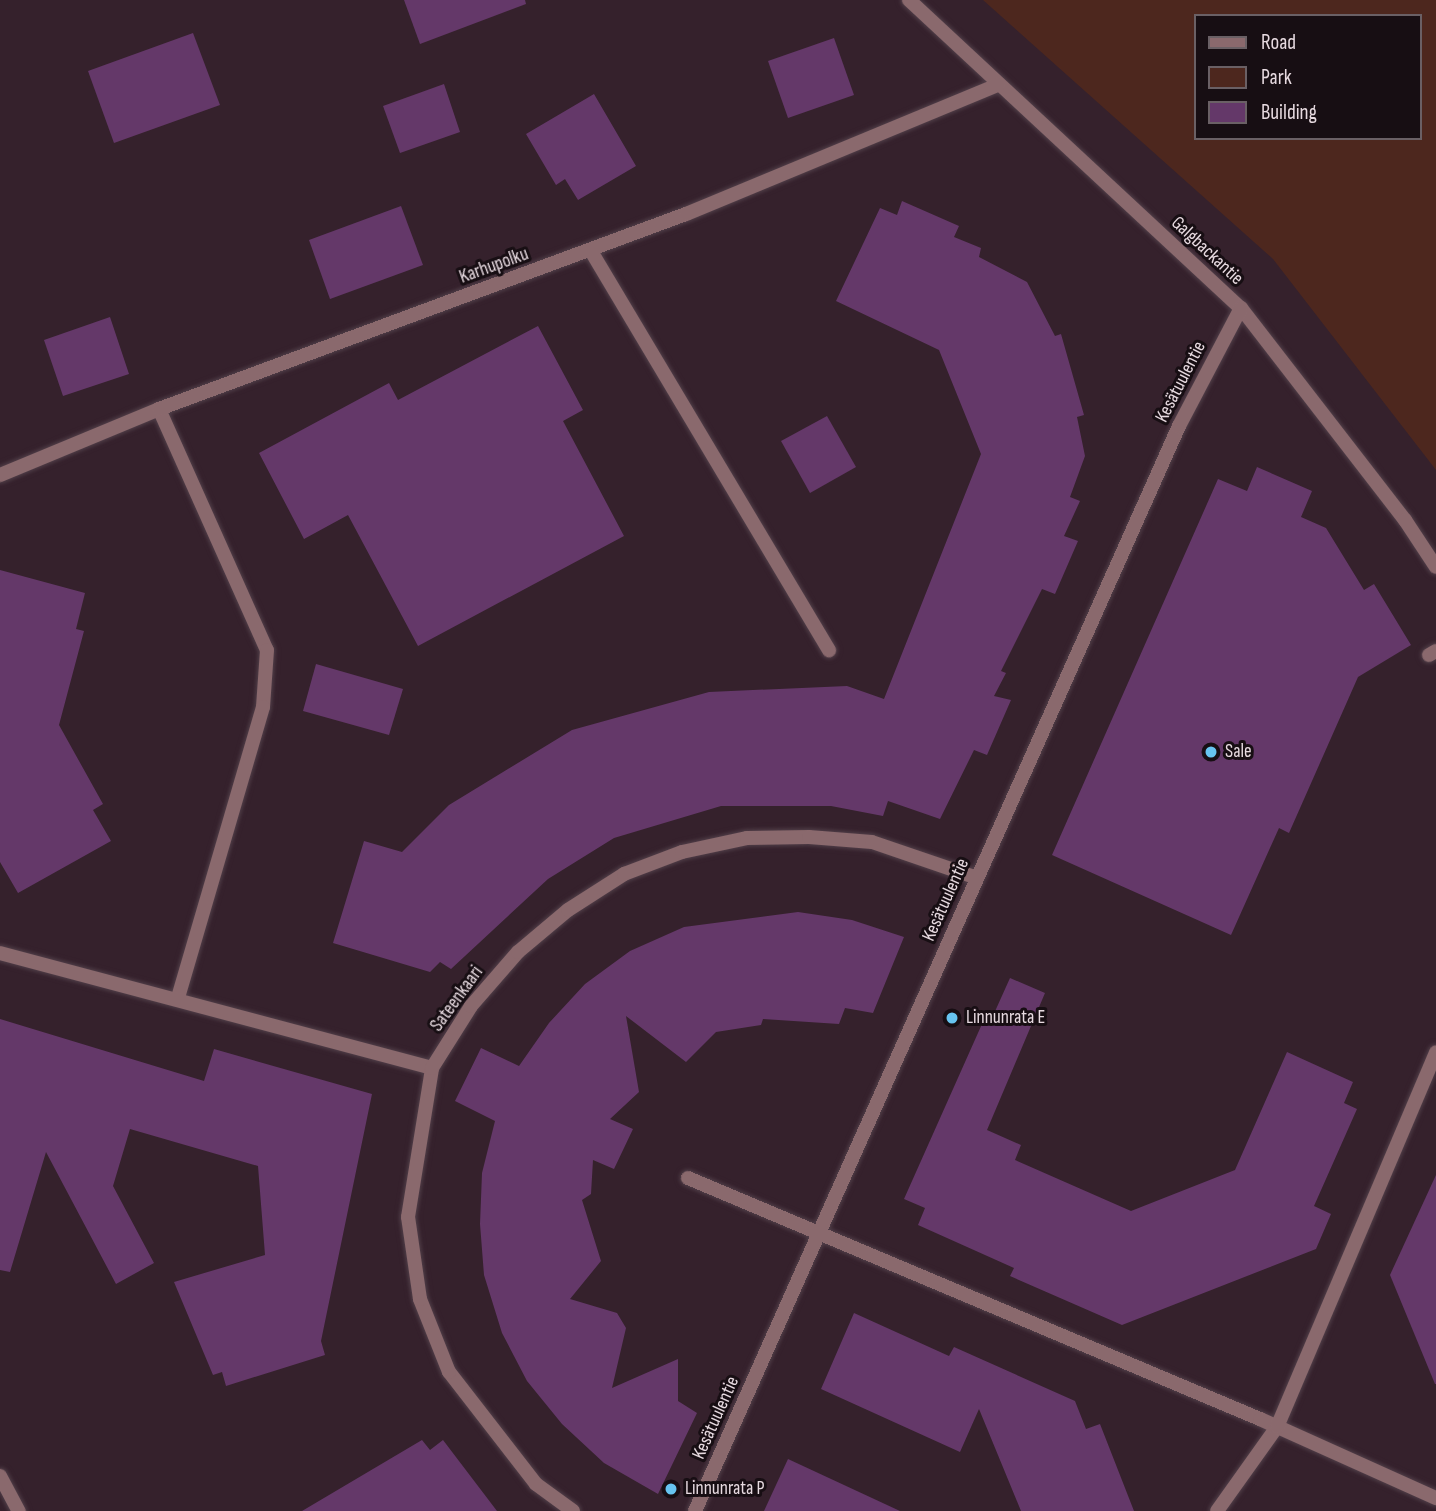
<!DOCTYPE html>
<html>
<head>
<meta charset="utf-8">
<style>
	body { margin:0 }
	#map { position:relative; width:1436px; height:1511px; overflow:hidden; background:#35212c; font-family:"Sofia Sans Condensed",sans-serif }
	div>[style] { position:absolute }
	.green>* { inset:0; background:#4d271e }
	.building>* { inset:0; background:#643869 }
	.roads { filter:drop-shadow(0 0 2px #513f49) drop-shadow(0 0 2px #513f49) }
	.service>* { height:14px; margin:-7px; padding:0 7px; transform-origin:7px; border-radius:7px; background:#8a696d }
	.pedestrian>* { height:14px; margin:-7px; padding:0 7px; transform-origin:7px; border-radius:7px; background:#8a696d }
	.minor>* { height:14px; margin:-7px; padding:0 7px; transform-origin:7px; border-radius:7px; background:#8a696d }
	.dots>* { width:19px; height:19px; translate:-50% -50%; box-sizing:border-box; border:4px solid #170e13; border-radius:50% }
	span { translate:-50% -50%; white-space:nowrap; text-align:center; line-height:1.15; -webkit-text-stroke:6px #170e13; paint-order:stroke }
	.street-label { font-size:19px; color:#e7dae0 }
	.poi-label { font-size:19px; color:#e7dae0 }
	.left { translate:0 -50%; text-align:left }
	.legend { position:absolute; left:1194px; top:14px; width:228px; height:126px; box-sizing:border-box; background:#170e13; border:2px solid #6a6065; margin:0; padding:9px 12px; list-style:none; font-size:21px; color:#e7dae0 }
	.legend li { display:flex; align-items:center; gap:14px; height:35px }
	.legend b { width:35px; border:2px solid #6a6065 }
</style>
</head>
<body>
<div id="map">
	<div class="green">
		<div style="clip-path:polygon(evenodd,983px 0,1436px 0,1436px 470px,1273px 259px,983px 0,1196px 16px,1420px 16px,1420px 138px,1196px 138px,1196px 16px)"></div>
	</div>
	<div class="building">
		<div style="clip-path:polygon(404px 0,525px 0,526px 4px,420px 44px)"></div>
		<div style="clip-path:polygon(193px 33px,220px 105px,114px 143px,88px 71px)"></div>
		<div style="clip-path:polygon(834px 38px,854px 95px,788px 118px,768px 61px)"></div>
		<div style="clip-path:polygon(444px 84px,460px 132px,400px 153px,383px 106px)"></div>
		<div style="clip-path:polygon(594px 94px,636px 166px,578px 200px,565px 179px,556px 185px,526px 134px)"></div>
		<div style="clip-path:polygon(902px 201px,959px 226px,954px 237px,981px 248px,979px 257px,1027px 282px,1055px 336px,1061px 334px,1084px 415px,1077px 417px,1085px 456px,1070px 497px,1080px 501px,1064px 536px,1078px 541px,1055px 594px,1042px 589px,1001px 671px,1006px 673px,994px 696px,1011px 700px,987px 755px,974px 750px,940px 819px,888px 801px,883px 816px,831px 806px,721px 806px,614px 838px,548px 879px,451px 969px,440px 962px,430px 972px,333px 943px,364px 841px,402px 852px,449px 805px,572px 730px,709px 692px,847px 686px,884px 699px,981px 454px,939px 350px,836px 301px,880px 208px,897px 215px)"></div>
		<div style="clip-path:polygon(401px 206px,423px 265px,330px 299px,309px 240px)"></div>
		<div style="clip-path:polygon(110px 317px,129px 374px,63px 396px,44px 340px)"></div>
		<div style="clip-path:polygon(538px 326px,583px 410px,563px 421px,624px 536px,418px 646px,348px 515px,304px 539px,259px 453px,389px 383px,398px 400px)"></div>
		<div style="clip-path:polygon(827px 416px,856px 467px,810px 493px,781px 441px)"></div>
		<div style="clip-path:polygon(1257px 467px,1312px 491px,1301px 517px,1326px 528px,1364px 590px,1374px 584px,1411px 645px,1358px 677px,1289px 833px,1279px 828px,1231px 935px,1052px 855px,1218px 479px,1247px 491px)"></div>
		<div style="clip-path:polygon(0 570px,85px 593px,76px 629px,84px 631px,59px 725px,103px 804px,93px 810px,111px 841px,18px 893px,0 862px)"></div>
		<div style="clip-path:polygon(316px 664px,403px 689px,389px 735px,303px 711px)"></div>
		<div style="clip-path:polygon(798px 912px,852px 920px,904px 937px,873px 1013px,845px 1008px,839px 1024px,763px 1019px,761px 1025px,716px 1032px,686px 1062px,626px 1016px,639px 1092px,610px 1119px,633px 1129px,614px 1169px,593px 1160px,591px 1194px,582px 1200px,601px 1261px,570px 1299px,617px 1313px,626px 1328px,612px 1388px,678px 1359px,678px 1401px,697px 1413px,658px 1494px,604px 1463px,562px 1424px,527px 1381px,502px 1333px,484px 1275px,480px 1224px,482px 1173px,495px 1121px,455px 1101px,481px 1048px,519px 1066px,549px 1023px,585px 984px,630px 951px,684px 927px)"></div>
		<div style="clip-path:polygon(1010px 978px,1045px 993px,987px 1130px,1021px 1145px,1015px 1160px,1131px 1211px,1235px 1170px,1287px 1052px,1353px 1082px,1344px 1103px,1357px 1109px,1314px 1206px,1331px 1214px,1316px 1249px,1122px 1325px,1010px 1276px,1014px 1268px,918px 1225px,925px 1208px,904px 1199px,986px 1015px,992px 1018px)"></div>
		<div style="clip-path:polygon(0 1019px,204px 1081px,214px 1049px,372px 1094px,321px 1341px,325px 1355px,226px 1386px,222px 1372px,213px 1375px,174px 1282px,265px 1255px,258px 1166px,130px 1129px,113px 1186px,154px 1263px,116px 1284px,46px 1152px,10px 1272px,0 1270px)"></div>
		<div style="clip-path:polygon(1436px 1175px,1436px 1384px,1435px 1384px,1390px 1275px)"></div>
		<div style="clip-path:polygon(854px 1313px,949px 1356px,954px 1347px,1075px 1401px,1086px 1429px,1100px 1424px,1134px 1511px,1021px 1511px,979px 1409px,960px 1452px,821px 1389px)"></div>
		<div style="clip-path:polygon(422px 1440px,430px 1450px,443px 1440px,497px 1511px,302px 1511px)"></div>
		<div style="clip-path:polygon(788px 1459px,900px 1511px,764px 1511px)"></div>
	</div>
	<div class="roads">
		<div class="service">
			<div style="left:591px;top:251px;width:465px;rotate:59.2deg"></div>
			<div style="left:159px;top:409px;width:264px;rotate:65.9deg"></div>
			<div style="left:267px;top:650px;width:57px;rotate:94deg"></div>
			<div style="left:263px;top:707px;width:303px;rotate:106.3deg"></div>
			<div style="left:1429px;top:655px;width:8px;rotate:-30deg"></div>
			<div style="left:688px;top:1178px;width:621px;rotate:22.85deg"></div>
			<div style="left:1260px;top:1419px;width:193px;rotate:24.2deg"></div>
			<div style="left:1217px;top:1511px;width:103px;rotate:-54.5deg"></div>
			<div style="left:1277px;top:1427px;width:407px;rotate:-67deg"></div>
		</div>
		<div class="pedestrian">
			<div style="left:0;top:953px;width:447px;rotate:14.9deg"></div>
			<div style="left:573px;top:1511px;width:46px;rotate:-143.9deg"></div>
			<div style="left:536px;top:1484px;width:142px;rotate:-127.8deg"></div>
			<div style="left:449px;top:1372px;width:79px;rotate:-111.7deg"></div>
			<div style="left:420px;top:1299px;width:83px;rotate:-98.3deg"></div>
			<div style="left:408px;top:1217px;width:151px;rotate:-80.8deg"></div>
			<div style="left:432px;top:1068px;width:73px;rotate:-57.8deg"></div>
			<div style="left:471px;top:1006px;width:72px;rotate:-49deg"></div>
			<div style="left:518px;top:952px;width:65px;rotate:-40deg"></div>
			<div style="left:568px;top:910px;width:67px;rotate:-32.7deg"></div>
			<div style="left:624px;top:874px;width:62px;rotate:-20.8deg"></div>
			<div style="left:682px;top:852px;width:66px;rotate:-12.2deg"></div>
			<div style="left:747px;top:838px;width:62px;rotate:-0.9deg"></div>
			<div style="left:809px;top:837px;width:63px;rotate:4.5deg"></div>
			<div style="left:872px;top:842px;width:111px;rotate:18.9deg"></div>
		</div>
		<div class="minor">
			<div style="left:909px;top:0;width:453px;rotate:42.9deg"></div>
			<div style="left:1241px;top:308px;width:268px;rotate:52.3deg"></div>
			<div style="left:1405px;top:520px;width:56px;rotate:56.6deg"></div>
			<div style="left:0;top:475px;width:172px;rotate:-22.5deg"></div>
			<div style="left:159px;top:409px;width:562px;rotate:-20.31deg"></div>
			<div style="left:686px;top:214px;width:338px;rotate:-22.5deg"></div>
			<div style="left:0;top:1476px;width:40px;rotate:62deg"></div>
			<div style="left:695px;top:1511px;width:1188px;rotate:-65.96deg"></div>
			<div style="left:1179px;top:426px;width:133px;rotate:-62.3deg"></div>
		</div>
	</div>
	<div class="dots">
		<div style="left:1211px;top:752px;background:#67c4f0"></div>
		<div style="left:952px;top:1018px;background:#67c4f0"></div>
		<div style="left:671px;top:1489px;background:#67c4f0"></div>
	</div>
	<div class="street-label">
		<span style="left:1207px;top:251px;rotate:43deg">Galgbackantie</span>
		<span style="left:494px;top:266px;rotate:-20deg">Karhupolku</span>
		<span style="left:1181px;top:382px;rotate:-63deg">Kesätuulentie</span>
		<span style="left:946px;top:900px;rotate:-66deg">Kesätuulentie</span>
		<span style="left:457px;top:999px;rotate:-54deg">Sateenkaari</span>
		<span style="left:716px;top:1418px;rotate:-66deg">Kesätuulentie</span>
	</div>
	<div class="poi-label">
		<span class="left" style="left:1225px;top:752px">Sale</span>
		<span class="left" style="left:966px;top:1018px">Linnunrata E</span>
		<span class="left" style="left:685px;top:1489px">Linnunrata P</span>
	</div>
	<ul class="legend">
	<li><b style="height:9px;background:#8a696d"></b>Road</li>
	<li><b style="height:19px;background:#4d271e"></b>Park</li>
	<li><b style="height:19px;background:#643869"></b>Building</li>
	</ul>
</div>
</body>
</html>
